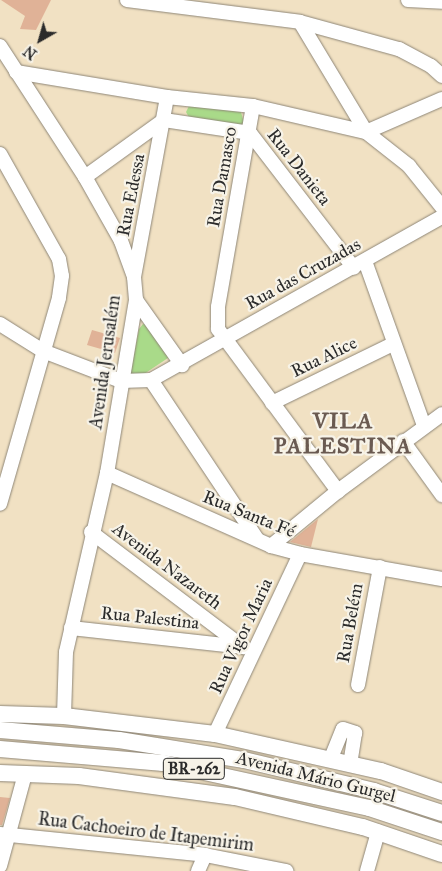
<!DOCTYPE html>
<html>
<head>
<meta charset="utf-8">
<style>
	body { margin:0 }
	#map { position:relative; width:442px; height:871px; overflow:hidden; background:#f1e1c3; font-family:"IM FELL Great Primer",serif }
	div>[style] { position:absolute }
	.green>* { inset:0; background:#a9da89 }
	.building>* { inset:0; background:#e0b297 }
	.roads { filter:drop-shadow(0 0 1px #8e8677) drop-shadow(0 0 1px #8e8677) }
	.minor>* { height:14px; margin:-7px; padding:0 7px; transform-origin:7px; border-radius:7px; background:#fff }
	.major>* { height:16px; margin:-8px; padding:0 8px; transform-origin:8px; border-radius:8px; background:#fff }
	span { translate:-50% -50%; white-space:nowrap; text-align:center; line-height:1.15; -webkit-text-stroke:4.5px #f7f3e8; paint-order:stroke }
	.shield-label span { padding:1px 4px; background:#f7f3e8; border:1px solid; border-radius:4px; -webkit-text-stroke-width:0 }
	.shield-label { font-size:16px; color:#2b2b2b; font-weight:700 }
	.street-label { font-size:18px; color:#2b2b2b }
	.district-label { font-size:22px; color:#6a5a51; font-weight:700; letter-spacing:1px }
	.north { position:absolute; left:15px; top:15px; width:50px; height:50px; -webkit-text-stroke:4px #f7f3e8; paint-order:stroke; rotate:218deg; font-size:14px; font-weight:700; line-height:20px; text-align:center; color:#2b2b2b }
	.north::after { content:''; display:block; margin:auto; width:18px; height:22px; background:#2b2b2b; clip-path:polygon(50% 0,100% 100%,50% 72%,0 100%) }
</style>
</head>
<body>
<div id="map">
	<div class="green">
		<div style="clip-path:polygon(190px 104px,241px 112px,244px 123px,238px 127px,190px 119px,186px 112px)"></div>
		<div style="clip-path:polygon(143px 324px,147px 325px,171px 356px,141px 376px,134px 376px,130px 373px,139px 329px)"></div>
	</div>
	<div class="building">
		<div style="clip-path:polygon(1px 0,51px 0,36px 30px,20px 29px,25px 16px)"></div>
		<div style="clip-path:polygon(92px 330px,120px 338px,115px 353px,87px 345px)"></div>
		<div style="clip-path:polygon(318px 519px,311px 547px,290px 542px)"></div>
		<div style="clip-path:polygon(0 797px,10px 798px,2px 825px,0 825px)"></div>
	</div>
	<div class="roads">
		<div class="minor">
			<div style="left:127px;top:0;width:174px;rotate:7.2deg"></div>
			<div style="left:300px;top:22px;width:103px;rotate:15.3deg"></div>
			<div style="left:399px;top:49px;width:36px;rotate:28deg"></div>
			<div style="left:431px;top:66px;width:15px;rotate:42deg"></div>
			<div style="left:408px;top:0;width:34px;rotate:3deg"></div>
			<div style="left:300px;top:22px;width:128px;rotate:59deg"></div>
			<div style="left:366px;top:132px;width:55px;rotate:38.3deg"></div>
			<div style="left:409px;top:166px;width:53px;rotate:51.2deg"></div>
			<div style="left:0;top:46px;width:156px;rotate:57deg"></div>
			<div style="left:85px;top:177px;width:73px;rotate:60.6deg"></div>
			<div style="left:121px;top:241px;width:38px;rotate:70deg"></div>
			<div style="left:134px;top:277px;width:23px;rotate:85deg"></div>
			<div style="left:136px;top:300px;width:175px;rotate:99.5deg"></div>
			<div style="left:107px;top:473px;width:184px;rotate:102.9deg"></div>
			<div style="left:66px;top:652px;width:64px;rotate:91.8deg"></div>
			<div style="left:16px;top:72px;width:153px;rotate:9.4deg"></div>
			<div style="left:167px;top:97px;width:86px;rotate:6deg"></div>
			<div style="left:253px;top:106px;width:116px;rotate:13deg"></div>
			<div style="left:366px;top:132px;width:83px;rotate:-23.5deg"></div>
			<div style="left:253px;top:106px;width:204px;rotate:99.9deg"></div>
			<div style="left:218px;top:307px;width:22px;rotate:90deg"></div>
			<div style="left:218px;top:329px;width:202px;rotate:53.5deg"></div>
			<div style="left:164px;top:120px;width:87px;rotate:8.6deg"></div>
			<div style="left:250px;top:133px;width:170px;rotate:52.4deg"></div>
			<div style="left:0;top:154px;width:120px;rotate:60.7deg"></div>
			<div style="left:59px;top:259px;width:17px;rotate:80deg"></div>
			<div style="left:62px;top:276px;width:22px;rotate:98deg"></div>
			<div style="left:59px;top:298px;width:214px;rotate:106deg"></div>
			<div style="left:85px;top:177px;width:97px;rotate:-35.8deg"></div>
			<div style="left:365px;top:261px;width:175px;rotate:70.3deg"></div>
			<div style="left:134px;top:277px;width:183px;rotate:-79.6deg"></div>
			<div style="left:136px;top:300px;width:80px;rotate:54.7deg"></div>
			<div style="left:0;top:324px;width:51px;rotate:32.1deg"></div>
			<div style="left:43px;top:351px;width:84px;rotate:21deg"></div>
			<div style="left:121px;top:381px;width:30px;rotate:-2deg"></div>
			<div style="left:151px;top:380px;width:334px;rotate:-29.3deg"></div>
			<div style="left:151px;top:380px;width:191px;rotate:56.3deg"></div>
			<div style="left:272px;top:403px;width:135px;rotate:-26deg"></div>
			<div style="left:403px;top:441px;width:67px;rotate:54.2deg"></div>
			<div style="left:107px;top:473px;width:180px;rotate:24deg"></div>
			<div style="left:271px;top:546px;width:30px;rotate:15deg"></div>
			<div style="left:300px;top:554px;width:144px;rotate:10deg"></div>
			<div style="left:91px;top:532px;width:191px;rotate:37.1deg"></div>
			<div style="left:271px;top:546px;width:87px;rotate:-39.4deg"></div>
			<div style="left:338px;top:491px;width:129px;rotate:-36.5deg"></div>
			<div style="left:71px;top:628px;width:172px;rotate:6.3deg"></div>
			<div style="left:358px;top:685px;width:120px;rotate:-79.4deg"></div>
			<div style="left:215px;top:734px;width:199px;rotate:-64.7deg"></div>
			<div style="left:331px;top:758px;width:31px;rotate:-68deg"></div>
			<div style="left:343px;top:729px;width:13px;rotate:18deg"></div>
			<div style="left:355px;top:733px;width:30px;rotate:99deg"></div>
			<div style="left:0;top:834px;width:206px;rotate:5.8deg"></div>
			<div style="left:205px;top:855px;width:83px;rotate:11.2deg"></div>
			<div style="left:0;top:866px;width:95px;rotate:-74.8deg"></div>
			<div style="left:198px;top:871px;width:17px;rotate:-66deg"></div>
			<div style="left:367px;top:871px;width:41px;rotate:-74.2deg"></div>
		</div>
		<div class="major">
			<div style="left:0;top:714px;width:64px;rotate:1.8deg"></div>
			<div style="left:64px;top:716px;width:152px;rotate:6.8deg"></div>
			<div style="left:215px;top:734px;width:170px;rotate:12.6deg"></div>
			<div style="left:381px;top:771px;width:65px;rotate:19deg"></div>
			<div style="left:0;top:730px;width:119px;rotate:4.8deg"></div>
			<div style="left:119px;top:740px;width:127px;rotate:9.1deg"></div>
			<div style="left:244px;top:760px;width:134px;rotate:13.4deg"></div>
			<div style="left:374px;top:791px;width:71px;rotate:17.9deg"></div>
			<div style="left:0;top:749px;width:164px;rotate:4.9deg"></div>
			<div style="left:163px;top:763px;width:211px;rotate:12.3deg"></div>
			<div style="left:369px;top:808px;width:77px;rotate:18.2deg"></div>
			<div style="left:0;top:773px;width:79px;rotate:2.2deg"></div>
			<div style="left:79px;top:776px;width:157px;rotate:7.7deg"></div>
			<div style="left:235px;top:797px;width:131px;rotate:13.2deg"></div>
			<div style="left:363px;top:827px;width:83px;rotate:18.9deg"></div>
		</div>
	</div>
	<div class="shield-label">
		<span style="left:194px;top:769px">BR-262</span>
	</div>
	<div class="street-label">
		<span style="left:299px;top:167px;rotate:52deg">Rua Danieta</span>
		<span style="left:222px;top:177px;rotate:-80deg">Rua Damasco</span>
		<span style="left:131px;top:195px;rotate:-79deg">Rua Edessa</span>
		<span style="left:303px;top:274px;rotate:-29deg">Rua das Cruzadas</span>
		<span style="left:324px;top:357px;rotate:-26deg">Rua Alice</span>
		<span style="left:105px;top:362px;rotate:-82deg">Avenida Jerusalém</span>
		<span style="left:249px;top:514px;rotate:22deg">Rua Santa Fé</span>
		<span style="left:167px;top:566px;rotate:37deg">Avenida Nazareth</span>
		<span style="left:150px;top:618px;rotate:6deg">Rua Palestina</span>
		<span style="left:350px;top:623px;rotate:-80deg">Rua Belém</span>
		<span style="left:241px;top:636px;rotate:-65deg">Rua Vigor Maria</span>
		<span style="left:316px;top:777px;rotate:14deg">Avenida Mário Gurgel</span>
		<span style="left:146px;top:832px;rotate:7deg">Rua Cachoeiro de Itapemirim</span>
	</div>
	<div class="district-label">
		<span style="left:343px;top:433px">VILA<br>PALESTINA</span>
	</div>
	<div class="north">N</div>
</div>
</body>
</html>
